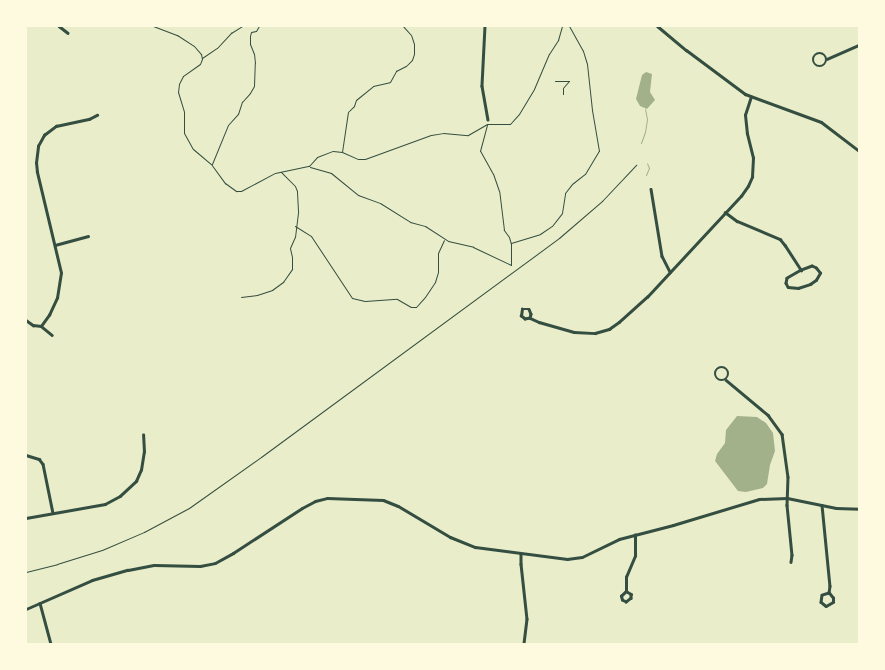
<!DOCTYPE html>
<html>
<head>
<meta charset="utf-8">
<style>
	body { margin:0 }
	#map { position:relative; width:885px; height:670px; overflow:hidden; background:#e9edc9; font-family:"Source Serif 4",serif }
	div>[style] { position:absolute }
	.water>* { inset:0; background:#a3b18a }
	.stream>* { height:1px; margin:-0.5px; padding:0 0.5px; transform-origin:0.5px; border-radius:0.5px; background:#a3b18a }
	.path>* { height:1px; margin:-0.5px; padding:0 0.5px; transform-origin:0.5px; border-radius:0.5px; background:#344e41 }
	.minor>* { height:2.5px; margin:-1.25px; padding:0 1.25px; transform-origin:1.25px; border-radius:1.25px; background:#344e41 }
	.minor>.ring { margin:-1.25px; padding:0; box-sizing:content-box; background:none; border:2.5px solid #344e41; border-radius:50% }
	.tertiary>* { height:3px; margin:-1.5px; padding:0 1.5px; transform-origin:1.5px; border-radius:1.5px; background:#344e41 }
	span { translate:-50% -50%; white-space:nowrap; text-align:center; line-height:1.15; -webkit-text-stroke:3px #fefae0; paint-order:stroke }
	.frame { position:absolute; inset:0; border:27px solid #fefae0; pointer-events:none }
</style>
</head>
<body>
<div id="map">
	<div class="water">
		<div style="clip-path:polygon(646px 72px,652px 74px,650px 92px,655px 100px,647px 109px,640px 106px,636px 99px,642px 75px)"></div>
		<div style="clip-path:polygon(737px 416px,757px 417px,766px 423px,773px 433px,775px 451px,770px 465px,767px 484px,763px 488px,746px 492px,738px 491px,715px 461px,717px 454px,725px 443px,726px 430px)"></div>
	</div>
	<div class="stream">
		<div style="left:641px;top:143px;width:12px;rotate:-70deg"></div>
		<div style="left:645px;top:132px;width:13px;rotate:-81deg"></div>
		<div style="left:647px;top:119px;width:10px;rotate:-101deg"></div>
		<div style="left:646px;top:175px;width:8px;rotate:-67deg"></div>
		<div style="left:649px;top:168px;width:5px;rotate:-112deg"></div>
	</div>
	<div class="path">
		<div style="left:153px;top:26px;width:26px;rotate:21deg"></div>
		<div style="left:177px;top:35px;width:20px;rotate:33deg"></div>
		<div style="left:194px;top:46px;width:11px;rotate:49deg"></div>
		<div style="left:201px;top:54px;width:5px;rotate:79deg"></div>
		<div style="left:202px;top:59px;width:5px;rotate:112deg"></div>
		<div style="left:200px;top:64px;width:21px;rotate:145deg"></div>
		<div style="left:183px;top:76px;width:9px;rotate:117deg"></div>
		<div style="left:179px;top:84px;width:8px;rotate:97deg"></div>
		<div style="left:178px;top:92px;width:21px;rotate:73deg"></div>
		<div style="left:184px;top:112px;width:21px;rotate:90deg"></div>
		<div style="left:184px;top:133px;width:18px;rotate:61deg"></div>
		<div style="left:193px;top:149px;width:23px;rotate:40deg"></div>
		<div style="left:211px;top:164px;width:24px;rotate:54deg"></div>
		<div style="left:225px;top:183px;width:14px;rotate:36deg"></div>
		<div style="left:236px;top:191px;width:5px"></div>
		<div style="left:241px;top:191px;width:38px;rotate:-28deg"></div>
		<div style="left:275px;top:173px;width:35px;rotate:-12deg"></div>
		<div style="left:309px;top:166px;width:12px;rotate:-48deg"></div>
		<div style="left:317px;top:157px;width:17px;rotate:-21deg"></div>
		<div style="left:333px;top:151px;width:9px;rotate:6deg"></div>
		<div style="left:342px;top:152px;width:17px;rotate:24deg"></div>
		<div style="left:358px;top:159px;width:7px"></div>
		<div style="left:365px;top:159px;width:70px;rotate:-20deg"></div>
		<div style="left:431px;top:135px;width:12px;rotate:-9deg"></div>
		<div style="left:443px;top:133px;width:25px;rotate:5deg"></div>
		<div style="left:468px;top:135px;width:22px;rotate:-30deg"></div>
		<div style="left:487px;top:124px;width:23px"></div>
		<div style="left:510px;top:124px;width:13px;rotate:-48deg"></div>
		<div style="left:519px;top:114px;width:29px;rotate:-59deg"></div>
		<div style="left:534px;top:89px;width:38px;rotate:-67deg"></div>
		<div style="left:549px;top:54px;width:17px;rotate:-57deg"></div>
		<div style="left:558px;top:40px;width:15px;rotate:-74deg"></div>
		<div style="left:202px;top:58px;width:18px;rotate:-34deg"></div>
		<div style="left:217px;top:48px;width:21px;rotate:-47deg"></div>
		<div style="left:231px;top:33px;width:13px;rotate:-32deg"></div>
		<div style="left:555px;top:81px;width:14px"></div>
		<div style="left:569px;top:81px;width:9px;rotate:131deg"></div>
		<div style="left:563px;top:88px;width:6px;rotate:90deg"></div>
		<div style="left:342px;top:152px;width:40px;rotate:-81.5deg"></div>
		<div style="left:348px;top:112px;width:8px;rotate:-45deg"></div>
		<div style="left:354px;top:106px;width:6px;rotate:-72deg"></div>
		<div style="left:356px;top:100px;width:22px;rotate:-39deg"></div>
		<div style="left:373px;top:86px;width:17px;rotate:-13deg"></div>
		<div style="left:390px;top:82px;width:13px;rotate:-61deg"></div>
		<div style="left:396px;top:71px;width:11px;rotate:-27deg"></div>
		<div style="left:406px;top:66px;width:8px;rotate:-45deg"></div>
		<div style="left:412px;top:60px;width:6px;rotate:-72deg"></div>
		<div style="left:414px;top:54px;width:10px;rotate:-90deg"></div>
		<div style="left:414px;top:44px;width:9px;rotate:-108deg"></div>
		<div style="left:411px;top:35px;width:12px;rotate:-132deg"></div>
		<div style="left:212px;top:164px;width:42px;rotate:-67.7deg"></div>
		<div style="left:228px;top:125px;width:15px;rotate:-48deg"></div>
		<div style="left:238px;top:114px;width:13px;rotate:-72deg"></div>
		<div style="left:242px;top:102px;width:12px;rotate:-48deg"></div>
		<div style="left:250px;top:93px;width:8px;rotate:-60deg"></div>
		<div style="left:254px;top:86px;width:23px;rotate:-88deg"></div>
		<div style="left:255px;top:63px;width:9px;rotate:-96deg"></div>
		<div style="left:254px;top:54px;width:11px;rotate:-112deg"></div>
		<div style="left:250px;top:44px;width:8px;rotate:-90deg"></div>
		<div style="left:250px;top:36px;width:4px;rotate:-76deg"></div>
		<div style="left:251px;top:32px;width:5px;rotate:-11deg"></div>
		<div style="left:256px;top:31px;width:6px;rotate:-59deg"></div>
		<div style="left:310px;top:167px;width:22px;rotate:16deg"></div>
		<div style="left:331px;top:173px;width:35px;rotate:39deg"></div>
		<div style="left:358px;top:195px;width:23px;rotate:20deg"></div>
		<div style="left:380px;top:203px;width:36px;rotate:32deg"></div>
		<div style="left:410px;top:222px;width:16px;rotate:15deg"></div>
		<div style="left:425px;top:226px;width:27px;rotate:33deg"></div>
		<div style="left:448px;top:241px;width:26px;rotate:13deg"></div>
		<div style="left:473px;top:247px;width:42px;rotate:25.3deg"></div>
		<div style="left:511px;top:265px;width:21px;rotate:-90deg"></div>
		<div style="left:511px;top:244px;width:7px;rotate:-106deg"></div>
		<div style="left:509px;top:237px;width:9px;rotate:-126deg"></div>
		<div style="left:504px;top:230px;width:39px;rotate:-97deg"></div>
		<div style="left:499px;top:191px;width:18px;rotate:-109deg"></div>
		<div style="left:493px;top:174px;width:26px;rotate:-119deg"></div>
		<div style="left:480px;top:151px;width:27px;rotate:-75deg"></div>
		<div style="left:295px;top:226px;width:19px;rotate:32deg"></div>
		<div style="left:311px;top:236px;width:74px;rotate:56.5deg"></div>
		<div style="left:352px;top:298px;width:13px;rotate:13deg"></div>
		<div style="left:365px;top:301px;width:32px;rotate:-4deg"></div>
		<div style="left:397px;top:299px;width:16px;rotate:30deg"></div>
		<div style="left:411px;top:307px;width:5px"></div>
		<div style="left:416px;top:307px;width:13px;rotate:-48deg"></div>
		<div style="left:425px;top:297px;width:18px;rotate:-56deg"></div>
		<div style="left:435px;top:282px;width:10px;rotate:-73deg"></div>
		<div style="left:438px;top:272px;width:19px;rotate:-90deg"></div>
		<div style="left:438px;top:253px;width:14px;rotate:-65deg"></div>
		<div style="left:511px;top:243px;width:30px;rotate:-17deg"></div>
		<div style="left:540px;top:234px;width:14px;rotate:-34deg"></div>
		<div style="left:552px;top:226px;width:16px;rotate:-52deg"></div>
		<div style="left:562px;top:213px;width:20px;rotate:-81deg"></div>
		<div style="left:565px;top:193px;width:11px;rotate:-52deg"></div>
		<div style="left:572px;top:184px;width:16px;rotate:-38deg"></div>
		<div style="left:585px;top:174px;width:27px;rotate:-59deg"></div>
		<div style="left:599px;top:151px;width:42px;rotate:-99.7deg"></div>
		<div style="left:592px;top:110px;width:46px;rotate:-96.2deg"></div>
		<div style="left:587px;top:64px;width:14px;rotate:-107deg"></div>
		<div style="left:583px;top:51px;width:29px;rotate:-119deg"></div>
		<div style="left:241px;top:297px;width:16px;rotate:-7deg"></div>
		<div style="left:257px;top:295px;width:16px;rotate:-18deg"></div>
		<div style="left:272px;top:290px;width:14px;rotate:-36deg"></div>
		<div style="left:283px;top:282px;width:16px;rotate:-55deg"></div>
		<div style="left:292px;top:269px;width:12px;rotate:-90deg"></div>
		<div style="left:292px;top:257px;width:9px;rotate:-103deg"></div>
		<div style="left:290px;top:248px;width:12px;rotate:-66deg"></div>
		<div style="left:295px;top:237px;width:26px;rotate:-83deg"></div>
		<div style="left:298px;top:211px;width:20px;rotate:-93deg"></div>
		<div style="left:297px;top:191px;width:5px;rotate:-112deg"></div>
		<div style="left:295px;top:186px;width:20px;rotate:-135deg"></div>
		<div style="left:26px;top:572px;width:32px;rotate:-14deg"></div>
		<div style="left:57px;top:564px;width:47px;rotate:-17.3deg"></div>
		<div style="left:102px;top:550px;width:46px;rotate:-23.2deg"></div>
		<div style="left:144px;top:532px;width:51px;rotate:-28.1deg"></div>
		<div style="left:189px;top:508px;width:88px;rotate:-35.3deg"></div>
		<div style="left:261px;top:457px;width:370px;rotate:-36.3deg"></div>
		<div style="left:559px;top:238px;width:57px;rotate:-40.7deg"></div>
		<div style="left:602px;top:201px;width:50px;rotate:-46.6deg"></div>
	</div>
	<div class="minor">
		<div style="left:59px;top:26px;width:11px;rotate:38deg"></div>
		<div style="left:485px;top:26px;width:60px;rotate:92.9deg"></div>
		<div style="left:482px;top:86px;width:34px;rotate:80deg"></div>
		<div class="ring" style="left:813px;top:53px;width:11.5px;height:11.5px"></div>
		<div style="left:827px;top:59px;width:35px;rotate:-24deg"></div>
		<div style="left:651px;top:189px;width:68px;rotate:80.7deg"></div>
		<div style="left:662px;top:256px;width:18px;rotate:63deg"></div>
		<div style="left:725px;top:212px;width:15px;rotate:37deg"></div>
		<div style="left:737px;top:221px;width:47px;rotate:22.7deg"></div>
		<div style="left:780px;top:239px;width:8px;rotate:50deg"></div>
		<div style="left:785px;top:245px;width:30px;rotate:57deg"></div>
		<div style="left:801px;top:270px;width:16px;rotate:150deg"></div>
		<div style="left:787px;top:278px;width:5px;rotate:101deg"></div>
		<div style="left:786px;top:283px;width:4px;rotate:63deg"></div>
		<div style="left:788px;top:287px;width:10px;rotate:6deg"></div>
		<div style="left:798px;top:288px;width:13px;rotate:-18deg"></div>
		<div style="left:810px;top:284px;width:7px;rotate:-34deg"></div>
		<div style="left:816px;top:280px;width:8px;rotate:-60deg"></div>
		<div style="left:820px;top:273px;width:6px;rotate:-129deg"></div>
		<div style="left:816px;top:268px;width:4px;rotate:-153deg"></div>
		<div style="left:812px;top:266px;width:12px;rotate:160deg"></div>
		<div style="left:55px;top:245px;width:34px;rotate:-15deg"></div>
		<div style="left:530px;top:318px;width:5px;rotate:169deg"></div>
		<div style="left:525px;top:319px;width:5px;rotate:-143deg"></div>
		<div style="left:521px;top:316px;width:7px;rotate:-82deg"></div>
		<div style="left:522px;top:309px;width:7px"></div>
		<div style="left:529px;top:309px;width:5px;rotate:68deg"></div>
		<div style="left:531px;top:314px;width:4px;rotate:104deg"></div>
		<div style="left:530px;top:318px;width:10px;rotate:24deg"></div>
		<div style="left:539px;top:322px;width:36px;rotate:16deg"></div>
		<div style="left:574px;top:332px;width:21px;rotate:3deg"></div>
		<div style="left:595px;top:333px;width:15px;rotate:-16deg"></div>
		<div style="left:609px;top:329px;width:12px;rotate:-35deg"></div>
		<div style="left:619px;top:322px;width:38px;rotate:-42deg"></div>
		<div style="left:647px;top:297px;width:138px;rotate:-47.1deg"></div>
		<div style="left:741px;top:196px;width:12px;rotate:-55deg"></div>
		<div style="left:748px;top:186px;width:10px;rotate:-66deg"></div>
		<div style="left:752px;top:177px;width:19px;rotate:-87deg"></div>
		<div style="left:753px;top:158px;width:25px;rotate:-104deg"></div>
		<div style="left:747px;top:134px;width:19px;rotate:-96deg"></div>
		<div style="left:745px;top:115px;width:19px;rotate:-72deg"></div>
		<div style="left:26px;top:320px;width:9px;rotate:36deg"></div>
		<div style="left:33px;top:325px;width:8px;rotate:7deg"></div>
		<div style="left:41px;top:326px;width:14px;rotate:39deg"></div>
		<div style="left:41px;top:326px;width:14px;rotate:-54deg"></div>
		<div style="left:49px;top:315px;width:19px;rotate:-65deg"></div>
		<div style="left:57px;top:298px;width:25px;rotate:-81deg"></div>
		<div style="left:61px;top:273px;width:104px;rotate:-103.4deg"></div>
		<div style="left:37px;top:172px;width:9px;rotate:-96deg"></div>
		<div style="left:36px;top:163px;width:17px;rotate:-83deg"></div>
		<div style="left:38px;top:146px;width:13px;rotate:-61deg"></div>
		<div style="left:44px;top:135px;width:15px;rotate:-37deg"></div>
		<div style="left:56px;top:126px;width:34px;rotate:-12deg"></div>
		<div style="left:89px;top:119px;width:9px;rotate:-27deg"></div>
		<div class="ring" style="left:715px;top:367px;width:11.5px;height:11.5px"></div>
		<div style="left:726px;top:380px;width:55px;rotate:39.8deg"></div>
		<div style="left:768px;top:415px;width:24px;rotate:54deg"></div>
		<div style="left:782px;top:434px;width:43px;rotate:82.1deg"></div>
		<div style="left:788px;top:477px;width:28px;rotate:92deg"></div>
		<div style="left:787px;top:505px;width:50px;rotate:84.3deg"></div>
		<div style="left:792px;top:555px;width:7px;rotate:98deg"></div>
		<div style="left:26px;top:455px;width:14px;rotate:17deg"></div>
		<div style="left:39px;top:459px;width:6px;rotate:51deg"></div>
		<div style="left:43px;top:464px;width:50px;rotate:78.5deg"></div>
		<div style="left:822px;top:505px;width:81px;rotate:84.4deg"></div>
		<div style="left:830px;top:586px;width:7px;rotate:98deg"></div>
		<div style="left:829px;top:593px;width:7px;rotate:164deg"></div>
		<div style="left:822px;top:595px;width:7px;rotate:98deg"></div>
		<div style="left:821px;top:602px;width:6px;rotate:39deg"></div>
		<div style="left:826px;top:606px;width:8px;rotate:-30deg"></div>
		<div style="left:833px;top:602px;width:4px;rotate:-90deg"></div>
		<div style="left:833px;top:598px;width:6px;rotate:-129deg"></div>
		<div style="left:26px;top:518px;width:80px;rotate:-10deg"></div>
		<div style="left:105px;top:504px;width:17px;rotate:-28deg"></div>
		<div style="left:120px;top:496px;width:22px;rotate:-43deg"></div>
		<div style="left:136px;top:481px;width:12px;rotate:-66deg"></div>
		<div style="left:141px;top:470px;width:18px;rotate:-81deg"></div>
		<div style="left:144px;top:452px;width:17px;rotate:-93deg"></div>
		<div style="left:521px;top:554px;width:10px;rotate:90deg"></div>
		<div style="left:521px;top:564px;width:55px;rotate:83.8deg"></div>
		<div style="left:527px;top:619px;width:25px;rotate:97deg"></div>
		<div style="left:626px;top:591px;width:6px;rotate:31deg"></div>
		<div style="left:631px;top:594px;width:4px;rotate:90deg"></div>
		<div style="left:631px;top:598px;width:6px;rotate:141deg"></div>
		<div style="left:626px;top:602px;width:4px;rotate:-153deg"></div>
		<div style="left:622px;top:600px;width:4px;rotate:-104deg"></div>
		<div style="left:621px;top:596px;width:7px;rotate:-45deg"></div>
		<div style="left:626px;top:591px;width:14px;rotate:-90deg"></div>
		<div style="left:626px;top:577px;width:23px;rotate:-67deg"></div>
		<div style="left:635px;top:556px;width:21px;rotate:-90deg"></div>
		<div style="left:40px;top:603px;width:42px;rotate:75deg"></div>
	</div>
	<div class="tertiary">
		<div style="left:657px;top:26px;width:38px;rotate:40deg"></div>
		<div style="left:686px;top:50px;width:74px;rotate:36.7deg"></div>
		<div style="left:745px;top:94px;width:81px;rotate:20.2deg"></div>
		<div style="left:821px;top:122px;width:48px;rotate:37.3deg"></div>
		<div style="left:26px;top:609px;width:72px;rotate:-23.7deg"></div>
		<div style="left:92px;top:580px;width:37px;rotate:-16deg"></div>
		<div style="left:128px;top:570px;width:26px;rotate:-11deg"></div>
		<div style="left:154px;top:565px;width:46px;rotate:1.2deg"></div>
		<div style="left:200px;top:566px;width:15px;rotate:-11deg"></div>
		<div style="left:215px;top:563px;width:21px;rotate:-29deg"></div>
		<div style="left:233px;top:553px;width:82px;rotate:-33.1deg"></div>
		<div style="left:302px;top:508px;width:15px;rotate:-28deg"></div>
		<div style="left:315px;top:501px;width:12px;rotate:-14deg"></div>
		<div style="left:327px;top:498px;width:56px;rotate:2deg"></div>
		<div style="left:383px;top:500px;width:16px;rotate:22deg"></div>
		<div style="left:398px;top:506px;width:61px;rotate:30.8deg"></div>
		<div style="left:450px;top:537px;width:27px;rotate:22deg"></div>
		<div style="left:475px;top:547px;width:93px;rotate:7.4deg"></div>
		<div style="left:567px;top:559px;width:15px;rotate:-8deg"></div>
		<div style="left:582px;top:557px;width:41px;rotate:-25.9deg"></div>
		<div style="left:619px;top:539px;width:56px;rotate:-14.5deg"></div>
		<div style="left:673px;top:525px;width:90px;rotate:-16.8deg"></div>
		<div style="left:759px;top:499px;width:28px;rotate:-2deg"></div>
		<div style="left:787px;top:498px;width:50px;rotate:11.5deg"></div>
		<div style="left:836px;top:508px;width:23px;rotate:2deg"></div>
	</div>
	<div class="frame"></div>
</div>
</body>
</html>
